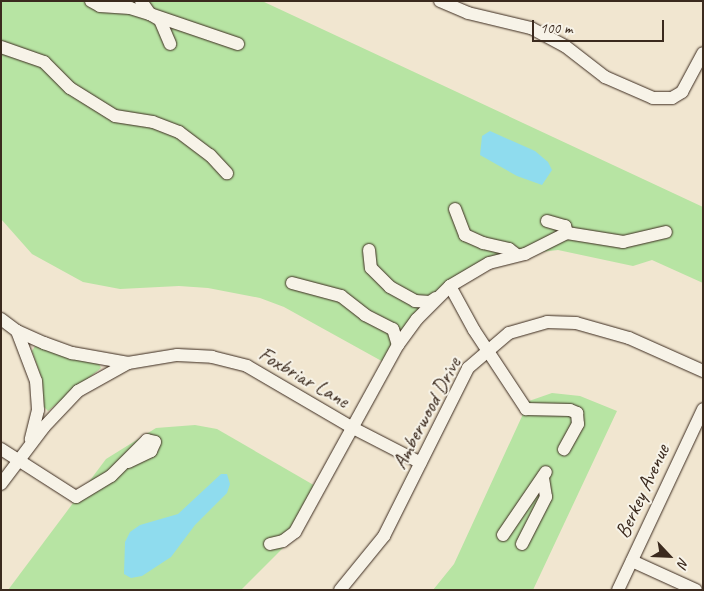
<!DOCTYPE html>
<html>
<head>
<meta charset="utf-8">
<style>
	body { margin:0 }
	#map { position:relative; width:704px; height:591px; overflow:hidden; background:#f1e6d0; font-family:Caveat,sans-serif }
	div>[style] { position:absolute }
	.green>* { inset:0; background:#b7e4a3 }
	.water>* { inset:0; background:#8fdcee }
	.roads { filter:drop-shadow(0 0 1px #3b2a1e) drop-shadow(0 0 1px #3b2a1e) }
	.minor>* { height:12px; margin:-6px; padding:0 6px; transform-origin:6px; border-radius:6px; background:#f7f3e8 }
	span { translate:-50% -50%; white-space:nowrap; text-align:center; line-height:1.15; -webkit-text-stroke:4px #f7f3e8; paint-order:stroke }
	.street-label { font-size:21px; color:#3b2a1e }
	.frame { position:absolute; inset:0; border:2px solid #3b2a1e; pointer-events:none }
	.north { position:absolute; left:644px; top:531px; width:50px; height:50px; -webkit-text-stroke:4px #f7f3e8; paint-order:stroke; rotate:115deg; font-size:14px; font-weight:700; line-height:20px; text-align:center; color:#3b2a1e }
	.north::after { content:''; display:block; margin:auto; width:18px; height:22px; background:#3b2a1e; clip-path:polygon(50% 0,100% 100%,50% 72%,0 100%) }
	.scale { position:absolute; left:532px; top:20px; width:132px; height:22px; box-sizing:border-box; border:2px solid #3b2a1e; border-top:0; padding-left:6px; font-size:15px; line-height:18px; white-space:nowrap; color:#3b2a1e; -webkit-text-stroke:4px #f7f3e8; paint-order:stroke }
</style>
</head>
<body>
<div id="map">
	<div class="green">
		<div style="clip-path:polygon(1px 1px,262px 1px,703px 207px,703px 283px,652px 260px,633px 266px,558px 250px,525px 254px,454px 283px,387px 364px,284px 307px,260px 298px,208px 288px,179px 286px,120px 289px,83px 282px,32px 254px,1px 219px)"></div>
		<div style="clip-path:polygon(35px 346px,99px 364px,101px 368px,48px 411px,44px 407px,42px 379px,32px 351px)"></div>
		<div style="clip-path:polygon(552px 393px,580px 396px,617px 411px,533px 590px,433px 590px,454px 564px,529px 401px)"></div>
		<div style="clip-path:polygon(195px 425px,217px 429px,324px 491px,301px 530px,241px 590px,8px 590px,106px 459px,156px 428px)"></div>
	</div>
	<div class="water">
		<div style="clip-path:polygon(490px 131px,535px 151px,548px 162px,552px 170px,542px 185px,517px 176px,480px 155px,482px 136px)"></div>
		<div style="clip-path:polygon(221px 474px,227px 474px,230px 484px,227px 493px,195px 525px,171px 557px,142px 576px,131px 578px,124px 574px,125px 542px,130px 532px,140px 525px,178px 514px)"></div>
	</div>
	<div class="roads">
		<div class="minor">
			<div style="left:91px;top:1px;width:10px;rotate:29deg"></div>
			<div style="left:100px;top:6px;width:30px;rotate:4deg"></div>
			<div style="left:130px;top:8px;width:21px;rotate:17deg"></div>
			<div style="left:150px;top:14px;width:12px;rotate:31deg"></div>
			<div style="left:160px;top:20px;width:26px;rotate:67deg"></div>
			<div style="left:141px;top:1px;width:16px;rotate:55deg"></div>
			<div style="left:150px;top:14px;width:93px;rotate:18.8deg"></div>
			<div style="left:440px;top:1px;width:30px;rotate:23deg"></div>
			<div style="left:468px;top:13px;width:65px;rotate:13.4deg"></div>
			<div style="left:531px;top:28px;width:38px;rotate:28deg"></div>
			<div style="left:565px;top:46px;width:51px;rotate:37.8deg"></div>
			<div style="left:605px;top:77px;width:52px;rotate:23.6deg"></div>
			<div style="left:653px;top:98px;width:19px"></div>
			<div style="left:672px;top:98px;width:12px;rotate:-31deg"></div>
			<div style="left:682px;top:92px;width:44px;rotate:-61.7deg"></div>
			<div style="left:1px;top:47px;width:46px;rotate:19.2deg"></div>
			<div style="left:44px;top:62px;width:37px;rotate:45deg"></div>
			<div style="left:70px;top:88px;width:53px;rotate:31.9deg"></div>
			<div style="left:115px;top:116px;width:38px;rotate:9deg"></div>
			<div style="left:153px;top:122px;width:28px;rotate:21deg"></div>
			<div style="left:179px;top:132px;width:39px;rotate:37deg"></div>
			<div style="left:210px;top:155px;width:25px;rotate:47deg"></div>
			<div style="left:455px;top:209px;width:28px;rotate:69deg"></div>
			<div style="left:465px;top:235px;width:20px;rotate:24deg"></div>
			<div style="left:483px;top:243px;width:27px;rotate:13deg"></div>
			<div style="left:509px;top:249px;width:10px;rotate:37deg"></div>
			<div style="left:547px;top:221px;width:19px;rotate:16deg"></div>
			<div style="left:565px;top:226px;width:7px;rotate:74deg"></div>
			<div style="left:369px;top:250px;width:18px;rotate:84deg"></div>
			<div style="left:371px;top:268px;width:27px;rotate:45deg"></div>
			<div style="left:390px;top:287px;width:29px;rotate:29deg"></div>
			<div style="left:415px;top:301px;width:15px;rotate:4deg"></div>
			<div style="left:430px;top:302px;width:7px;rotate:-34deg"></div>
			<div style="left:292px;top:283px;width:51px;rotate:14.9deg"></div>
			<div style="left:341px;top:296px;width:31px;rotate:38deg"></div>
			<div style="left:365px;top:315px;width:31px;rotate:27deg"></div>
			<div style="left:393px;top:329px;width:17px;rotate:73deg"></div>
			<div style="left:450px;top:286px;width:50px;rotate:61.4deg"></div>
			<div style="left:474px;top:330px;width:95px;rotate:56.6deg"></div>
			<div style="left:526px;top:409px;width:44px;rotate:1.3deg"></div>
			<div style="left:570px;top:410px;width:8px;rotate:23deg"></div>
			<div style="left:577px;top:413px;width:11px;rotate:85deg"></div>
			<div style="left:578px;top:424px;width:29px;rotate:119deg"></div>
			<div style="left:1px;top:319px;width:20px;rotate:37deg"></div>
			<div style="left:17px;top:331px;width:30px;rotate:24deg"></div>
			<div style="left:44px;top:343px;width:30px;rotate:20deg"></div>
			<div style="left:72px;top:353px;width:57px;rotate:10.1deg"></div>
			<div style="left:17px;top:331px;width:53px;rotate:69.2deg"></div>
			<div style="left:36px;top:381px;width:29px;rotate:86deg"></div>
			<div style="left:38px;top:410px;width:30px;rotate:104deg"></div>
			<div style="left:1px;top:449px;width:89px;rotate:32.6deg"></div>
			<div style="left:76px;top:497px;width:41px;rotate:-31deg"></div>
			<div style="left:111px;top:476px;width:51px;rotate:-45deg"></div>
			<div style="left:147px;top:440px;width:8px;rotate:14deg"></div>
			<div style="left:155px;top:442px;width:10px;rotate:114deg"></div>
			<div style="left:151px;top:451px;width:25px;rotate:154deg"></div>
			<div style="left:1px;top:484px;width:71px;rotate:-53deg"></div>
			<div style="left:44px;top:427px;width:50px;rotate:-46.6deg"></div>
			<div style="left:78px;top:391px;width:57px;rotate:-29.2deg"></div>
			<div style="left:128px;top:363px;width:50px;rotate:-9.3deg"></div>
			<div style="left:177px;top:355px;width:35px;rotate:3deg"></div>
			<div style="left:212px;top:357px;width:36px;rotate:14deg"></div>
			<div style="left:247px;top:366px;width:123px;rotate:30.3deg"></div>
			<div style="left:353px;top:428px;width:76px;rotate:27.2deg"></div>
			<div style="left:503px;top:535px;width:76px;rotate:-55.7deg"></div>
			<div style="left:270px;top:544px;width:13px;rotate:-13deg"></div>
			<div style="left:283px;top:541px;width:15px;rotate:-37deg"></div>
			<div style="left:295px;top:532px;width:213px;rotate:-61.2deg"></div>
			<div style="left:398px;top:345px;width:32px;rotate:-54deg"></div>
			<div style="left:417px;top:319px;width:47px;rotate:-45deg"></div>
			<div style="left:450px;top:286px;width:45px;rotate:-30.5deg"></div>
			<div style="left:489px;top:263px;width:37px;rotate:-14deg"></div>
			<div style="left:525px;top:254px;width:47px;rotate:-26.6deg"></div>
			<div style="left:567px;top:233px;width:57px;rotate:9.1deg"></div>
			<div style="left:623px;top:242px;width:44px;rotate:-13.1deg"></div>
			<div style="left:522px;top:544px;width:53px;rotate:-62.9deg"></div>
			<div style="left:546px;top:497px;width:20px;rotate:-99deg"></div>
			<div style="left:632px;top:561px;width:70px;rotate:24.4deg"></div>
			<div style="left:340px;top:590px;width:70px;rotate:-50.8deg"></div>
			<div style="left:384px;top:536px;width:188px;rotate:-63.4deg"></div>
			<div style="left:468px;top:368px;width:54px;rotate:-40.5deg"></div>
			<div style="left:509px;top:333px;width:40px;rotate:-16deg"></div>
			<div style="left:547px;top:322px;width:29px;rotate:2deg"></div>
			<div style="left:576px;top:323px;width:55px;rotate:15.8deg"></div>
			<div style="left:629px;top:338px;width:81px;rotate:24deg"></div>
			<div style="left:618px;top:590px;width:200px;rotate:-64.8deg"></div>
		</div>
	</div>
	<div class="street-label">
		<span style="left:304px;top:377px;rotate:30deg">Foxbriar Lane</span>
		<span style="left:426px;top:413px;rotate:-62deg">Amberwood Drive</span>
		<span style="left:642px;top:491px;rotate:-65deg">Berkey Avenue</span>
	</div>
	<div class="frame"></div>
	<div class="north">N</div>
	<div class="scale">100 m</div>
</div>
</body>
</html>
